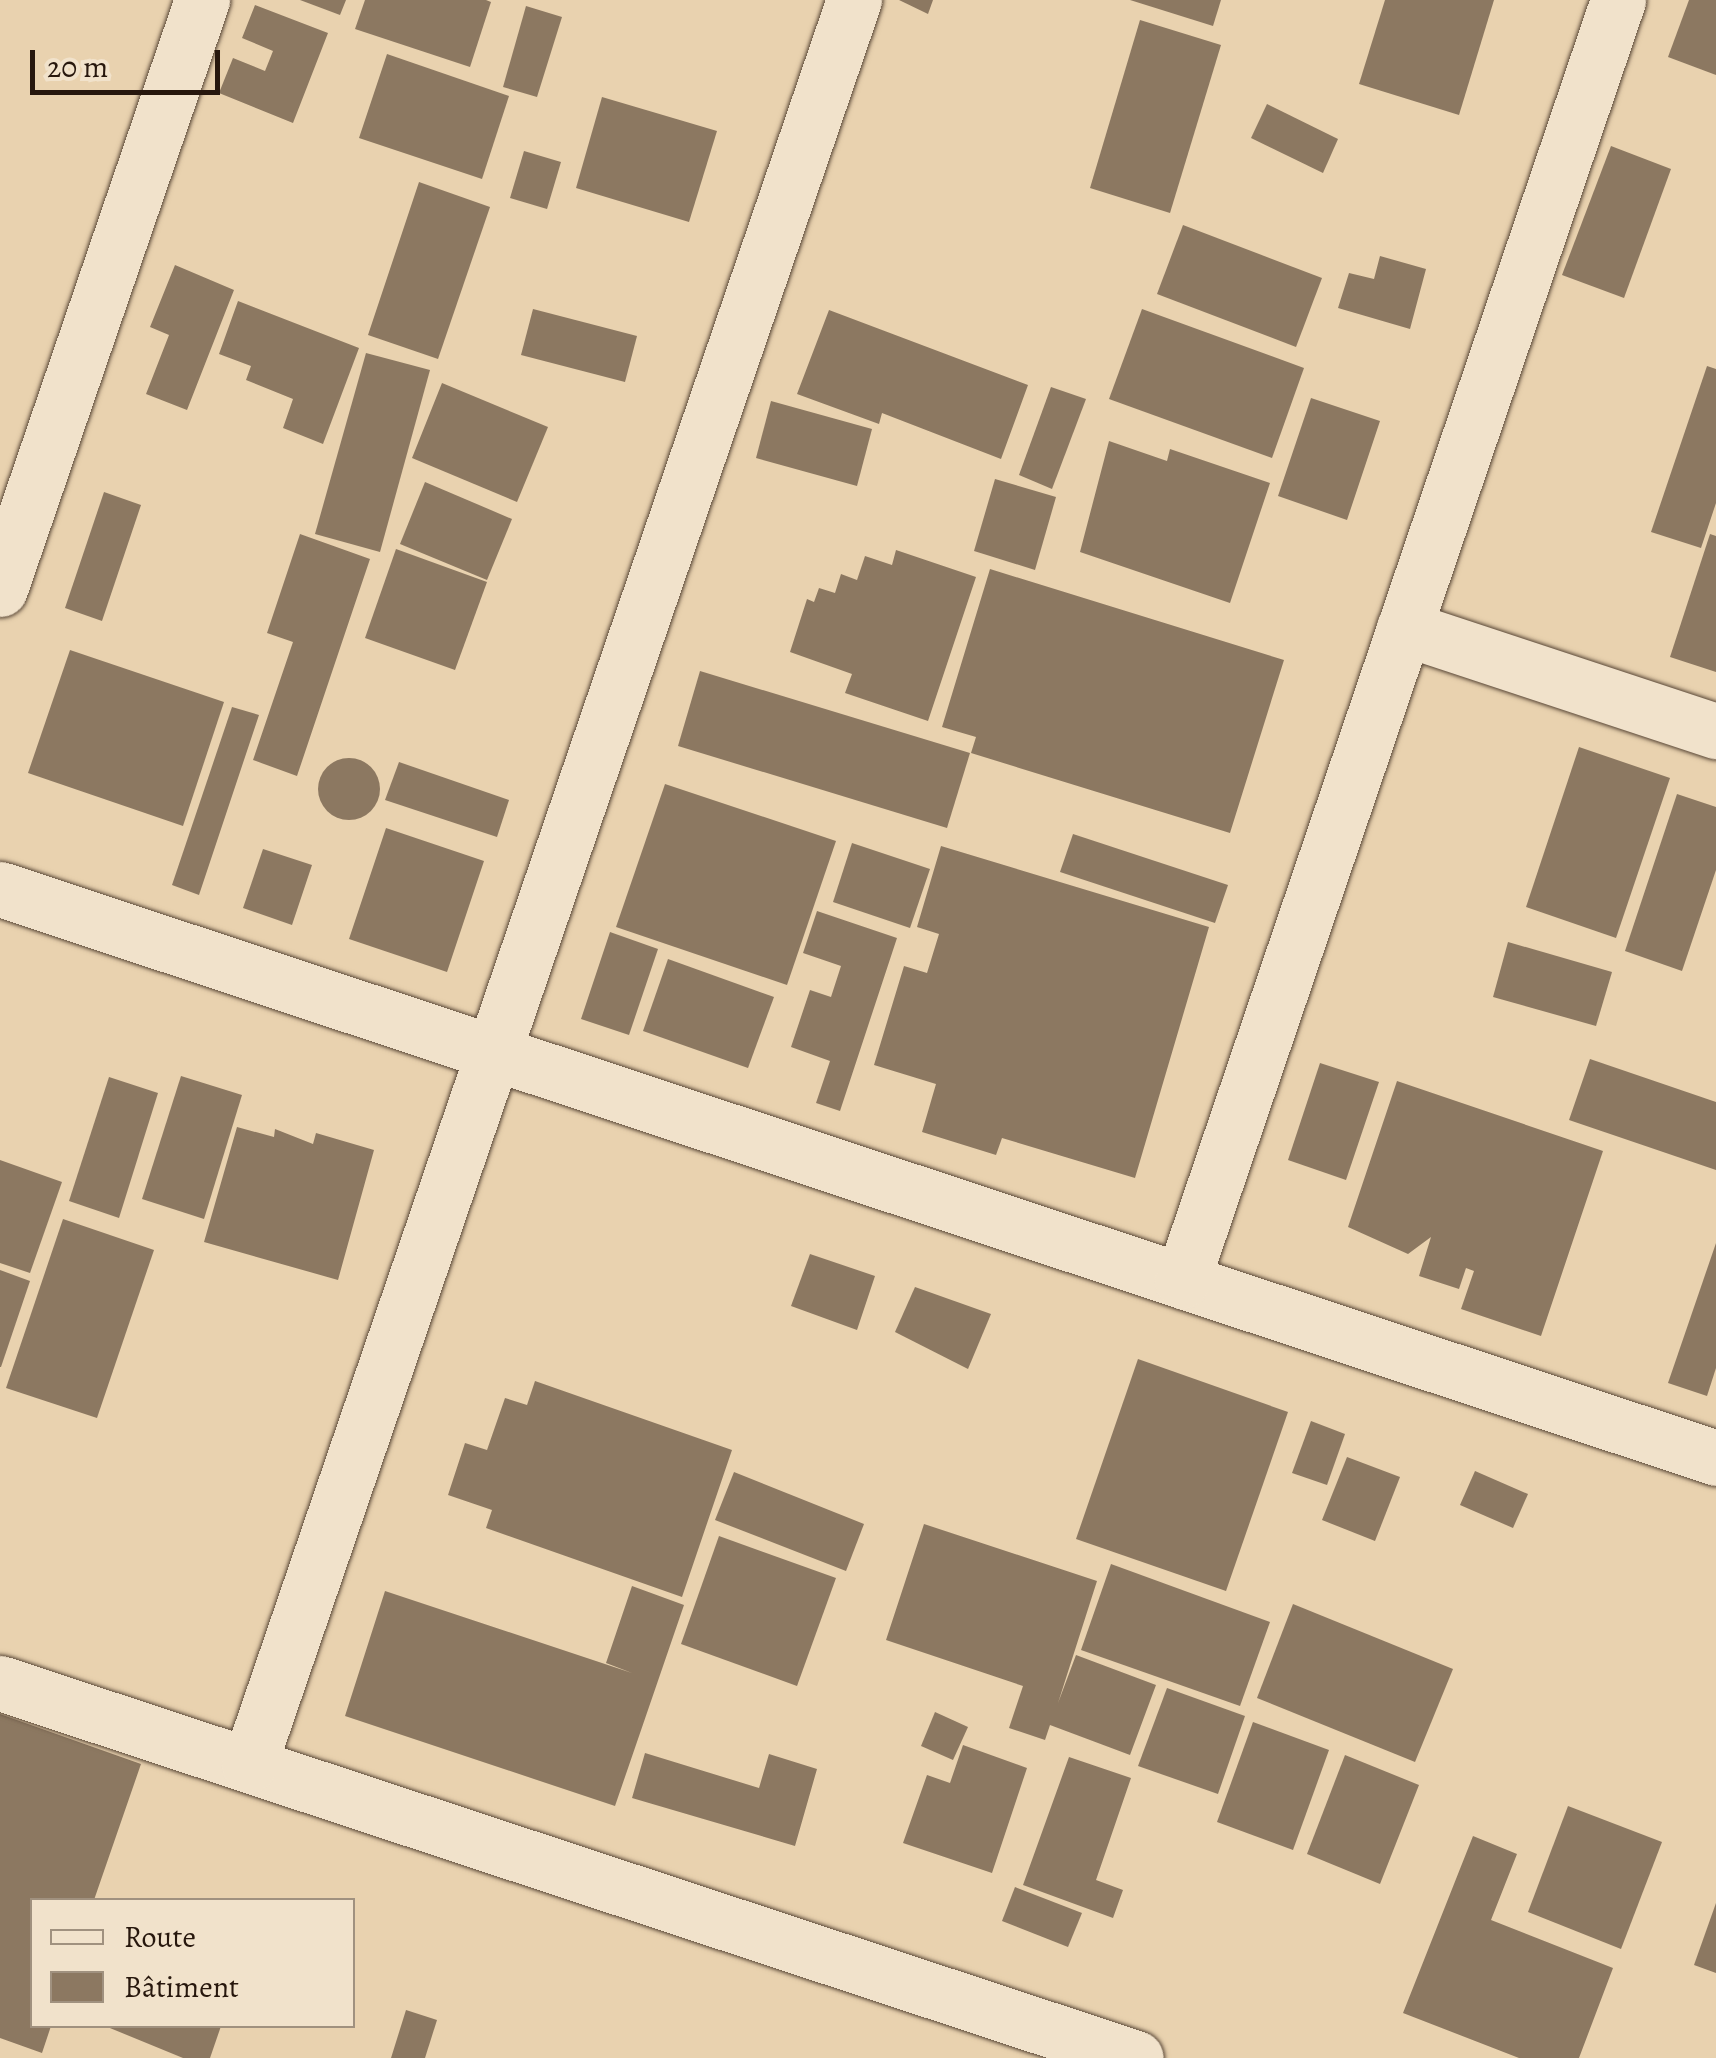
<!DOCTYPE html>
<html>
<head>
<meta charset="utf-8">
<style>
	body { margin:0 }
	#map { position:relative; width:1716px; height:2058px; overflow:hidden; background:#e9d2af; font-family:Alegreya,serif }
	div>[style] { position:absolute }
	.building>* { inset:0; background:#8c7861 }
	.round { border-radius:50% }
	.roads { filter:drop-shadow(0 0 2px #584636) drop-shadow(0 0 2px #584636) }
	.minor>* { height:55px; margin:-27.5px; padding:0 27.5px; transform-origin:27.5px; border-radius:27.5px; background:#f1e2cb }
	span { translate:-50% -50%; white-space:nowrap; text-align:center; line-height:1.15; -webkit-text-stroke:10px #f1e2cb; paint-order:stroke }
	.legend { position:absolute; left:30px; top:1898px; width:325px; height:130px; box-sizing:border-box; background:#f1e2cb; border:2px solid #a0917f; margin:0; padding:12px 18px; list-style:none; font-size:30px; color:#27170d }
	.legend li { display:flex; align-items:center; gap:20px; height:50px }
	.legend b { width:50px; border:2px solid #a0917f }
	.scale { position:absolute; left:30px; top:50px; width:190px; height:45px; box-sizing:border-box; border:5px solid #27170d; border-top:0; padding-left:12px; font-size:30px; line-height:35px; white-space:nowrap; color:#27170d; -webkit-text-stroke:8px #f1e2cb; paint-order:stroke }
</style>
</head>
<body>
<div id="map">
	<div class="building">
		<div style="clip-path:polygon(300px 0,346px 0,340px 15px)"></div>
		<div style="clip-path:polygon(365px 0,486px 0,491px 2px,470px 67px,355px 29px)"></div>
		<div style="clip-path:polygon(899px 0,933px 0,928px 14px)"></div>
		<div style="clip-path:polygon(1130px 0,1221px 0,1213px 26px)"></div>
		<div style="clip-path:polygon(1385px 0,1494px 0,1459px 115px,1359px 84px)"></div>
		<div style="clip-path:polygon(1689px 0,1716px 0,1716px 75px,1668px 57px)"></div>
		<div style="clip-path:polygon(255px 5px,328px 33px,293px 123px,219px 93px,233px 58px,265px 71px,273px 51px,242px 38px)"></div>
		<div style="clip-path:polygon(526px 6px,562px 17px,537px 97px,503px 87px)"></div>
		<div style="clip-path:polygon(1140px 20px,1221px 45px,1170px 213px,1090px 188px)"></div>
		<div style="clip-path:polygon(387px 54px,509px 96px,482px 179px,359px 138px)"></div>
		<div style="clip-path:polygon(602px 97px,717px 131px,689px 222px,576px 188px)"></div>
		<div style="clip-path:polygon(1267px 104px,1338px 139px,1323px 173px,1251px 138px)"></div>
		<div style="clip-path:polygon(1611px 146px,1671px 169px,1624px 298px,1562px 275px)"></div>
		<div style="clip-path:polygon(524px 151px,561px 162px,547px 209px,510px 198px)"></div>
		<div style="clip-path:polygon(419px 182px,490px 207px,438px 359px,368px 335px)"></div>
		<div style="clip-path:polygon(1183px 225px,1322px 278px,1296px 347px,1157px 294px)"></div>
		<div style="clip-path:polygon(1380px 256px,1426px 269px,1410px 329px,1338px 308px,1349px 273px,1374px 279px)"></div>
		<div style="clip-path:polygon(175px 265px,234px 290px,187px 410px,146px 394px,169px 335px,150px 327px)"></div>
		<div style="clip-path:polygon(238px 301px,359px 348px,323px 444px,283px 428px,293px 399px,246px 380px,251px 366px,219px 354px)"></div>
		<div style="clip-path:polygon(533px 309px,637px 336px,625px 382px,521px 355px)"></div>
		<div style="clip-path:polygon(1142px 309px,1304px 368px,1272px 458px,1109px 399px)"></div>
		<div style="clip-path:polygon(829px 310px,1028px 385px,1001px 459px,882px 413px,879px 424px,797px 394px)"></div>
		<div style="clip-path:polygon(366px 353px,430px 370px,380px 552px,315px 534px)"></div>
		<div style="clip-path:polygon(1707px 366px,1716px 369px,1716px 503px,1701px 548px,1651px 532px)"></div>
		<div style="clip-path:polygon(442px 383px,548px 427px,517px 502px,412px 458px)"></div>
		<div style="clip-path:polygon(1051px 387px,1086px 399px,1052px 489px,1019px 475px)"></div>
		<div style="clip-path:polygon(1311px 398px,1380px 421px,1347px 520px,1278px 496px)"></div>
		<div style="clip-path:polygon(771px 401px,872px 429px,857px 486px,756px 458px)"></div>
		<div style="clip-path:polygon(1109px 441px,1167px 461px,1170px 449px,1270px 483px,1230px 603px,1080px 552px)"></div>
		<div style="clip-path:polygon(995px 479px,1056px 497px,1035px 570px,974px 551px)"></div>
		<div style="clip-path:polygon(425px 482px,512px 519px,487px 580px,400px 544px)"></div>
		<div style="clip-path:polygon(104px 492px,141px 505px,102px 621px,65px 608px)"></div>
		<div style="clip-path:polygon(300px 534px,370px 559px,297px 776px,253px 760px,293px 642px,267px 633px)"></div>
		<div style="clip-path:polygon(1710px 534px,1716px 536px,1716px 672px,1670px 657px)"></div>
		<div style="clip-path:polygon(396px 549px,487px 582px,455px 670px,365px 638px)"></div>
		<div style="clip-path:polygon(896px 550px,976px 577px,928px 721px,845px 693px,852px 674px,790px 652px,807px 599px,814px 602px,819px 588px,835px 593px,841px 574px,857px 580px,865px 556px,892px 565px)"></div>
		<div style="clip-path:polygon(990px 569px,1284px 660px,1230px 833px,971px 753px,976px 737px,942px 727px)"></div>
		<div style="clip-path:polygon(70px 650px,224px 702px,183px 826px,28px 773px)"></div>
		<div style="clip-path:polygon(700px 671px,970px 753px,947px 828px,678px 746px)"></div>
		<div style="clip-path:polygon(232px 707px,259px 715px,199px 895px,172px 885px)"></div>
		<div style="clip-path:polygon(1579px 747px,1670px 778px,1616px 938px,1526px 907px)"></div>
		<div class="round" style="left:318px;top:758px;width:62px;height:62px"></div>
		<div style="clip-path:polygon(399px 762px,509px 800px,497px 837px,385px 800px)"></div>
		<div style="clip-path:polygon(665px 784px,836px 841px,787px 985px,616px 927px)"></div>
		<div style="clip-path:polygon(1677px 794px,1716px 807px,1716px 870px,1682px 971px,1625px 951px)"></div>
		<div style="clip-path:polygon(386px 828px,484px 861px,447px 972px,349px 939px)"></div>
		<div style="clip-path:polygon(1073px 834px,1228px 885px,1215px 923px,1060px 872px)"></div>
		<div style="clip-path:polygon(852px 843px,930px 869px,910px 928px,833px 902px)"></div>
		<div style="clip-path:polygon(941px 846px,1209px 927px,1135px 1178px,1002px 1138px,996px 1155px,922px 1132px,936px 1084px,874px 1065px,904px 966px,927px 973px,939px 934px,917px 927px)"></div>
		<div style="clip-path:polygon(263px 849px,312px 865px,292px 925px,243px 908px)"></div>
		<div style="clip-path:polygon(817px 911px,897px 938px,840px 1111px,816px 1103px,830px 1061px,791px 1047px,810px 990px,831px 997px,841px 966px,803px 953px)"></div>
		<div style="clip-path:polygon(610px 932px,658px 949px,629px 1035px,581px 1019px)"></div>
		<div style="clip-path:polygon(1508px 942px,1612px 972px,1596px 1026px,1493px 997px)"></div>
		<div style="clip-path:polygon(668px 959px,774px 997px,748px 1068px,643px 1031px)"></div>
		<div style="clip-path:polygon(1590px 1059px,1716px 1102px,1716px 1170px,1569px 1120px)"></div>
		<div style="clip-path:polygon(1320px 1063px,1379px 1082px,1346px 1180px,1288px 1160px)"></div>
		<div style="clip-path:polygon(181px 1076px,242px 1095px,204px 1219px,142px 1199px)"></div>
		<div style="clip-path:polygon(109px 1077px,158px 1093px,119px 1218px,69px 1201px)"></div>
		<div style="clip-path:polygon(1397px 1081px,1603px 1151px,1541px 1336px,1461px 1309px,1474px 1271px,1466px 1268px,1459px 1289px,1419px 1276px,1431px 1237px,1408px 1254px,1348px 1227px)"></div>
		<div style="clip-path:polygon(237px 1127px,274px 1137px,275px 1129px,313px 1144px,316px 1133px,374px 1150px,338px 1280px,204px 1242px)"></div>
		<div style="clip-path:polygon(0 1160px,62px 1182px,30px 1273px,0 1263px)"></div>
		<div style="clip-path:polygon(63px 1219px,154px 1250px,97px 1418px,6px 1388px)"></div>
		<div style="clip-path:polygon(1716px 1243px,1716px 1368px,1707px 1396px,1668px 1383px)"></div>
		<div style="clip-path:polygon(810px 1254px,875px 1276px,857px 1330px,791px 1306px)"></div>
		<div style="clip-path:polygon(0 1270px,30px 1281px,1px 1367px,0 1367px)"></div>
		<div style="clip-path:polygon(915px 1287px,991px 1314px,968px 1369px,895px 1332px)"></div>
		<div style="clip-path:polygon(1138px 1359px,1288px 1412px,1226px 1591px,1076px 1539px)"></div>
		<div style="clip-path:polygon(535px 1381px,732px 1450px,682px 1597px,486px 1528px,492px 1510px,448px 1495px,465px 1443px,487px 1450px,505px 1398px,527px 1405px)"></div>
		<div style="clip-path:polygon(1311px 1421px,1345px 1434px,1327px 1485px,1292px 1473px)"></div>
		<div style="clip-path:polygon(1347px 1457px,1400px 1477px,1375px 1541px,1322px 1520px)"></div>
		<div style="clip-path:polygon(1475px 1471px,1528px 1494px,1513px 1528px,1460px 1505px)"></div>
		<div style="clip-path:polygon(734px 1472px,864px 1524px,846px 1571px,715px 1520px)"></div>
		<div style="clip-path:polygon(924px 1524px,1097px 1581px,1058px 1703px,1076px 1655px,1156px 1685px,1130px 1755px,1050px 1725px,1045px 1740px,1009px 1728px,1023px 1686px,886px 1640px)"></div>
		<div style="clip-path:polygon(719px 1536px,836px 1578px,797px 1686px,681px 1644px)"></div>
		<div style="clip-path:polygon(1111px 1564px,1270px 1622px,1240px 1706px,1081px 1650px)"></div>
		<div style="clip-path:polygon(632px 1586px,684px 1605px,615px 1806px,345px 1716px,385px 1591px,632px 1673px,606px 1663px)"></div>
		<div style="clip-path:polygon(1293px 1604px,1453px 1669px,1415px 1762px,1257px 1698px)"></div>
		<div style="clip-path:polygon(1167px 1688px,1245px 1716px,1218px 1794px,1138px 1766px)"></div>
		<div style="clip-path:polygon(935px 1712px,968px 1727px,953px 1760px,921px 1746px)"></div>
		<div style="clip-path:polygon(0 1714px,141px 1764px,94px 1900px,32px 1900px,32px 2026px,51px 2026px,42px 2053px,0 2038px)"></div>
		<div style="clip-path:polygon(1253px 1722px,1329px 1750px,1293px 1850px,1217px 1822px)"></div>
		<div style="clip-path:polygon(963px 1745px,1027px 1768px,992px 1873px,903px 1843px,927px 1775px,950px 1783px)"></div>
		<div style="clip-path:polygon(645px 1753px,759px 1788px,769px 1754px,817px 1769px,795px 1846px,632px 1798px)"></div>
		<div style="clip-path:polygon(1345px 1755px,1419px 1785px,1380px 1884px,1307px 1854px)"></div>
		<div style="clip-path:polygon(1069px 1757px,1131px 1778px,1096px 1880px,1123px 1890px,1113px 1918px,1023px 1885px)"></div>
		<div style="clip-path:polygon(1568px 1806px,1662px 1842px,1621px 1949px,1528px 1912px)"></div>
		<div style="clip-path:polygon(1473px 1836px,1517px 1854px,1491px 1920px,1613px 1968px,1579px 2058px,1519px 2058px,1403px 2013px)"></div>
		<div style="clip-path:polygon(1015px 1887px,1082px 1913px,1068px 1947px,1002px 1921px)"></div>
		<div style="clip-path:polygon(1716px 1903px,1716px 1973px,1694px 1965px)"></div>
		<div style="clip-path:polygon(406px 2010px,437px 2020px,425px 2058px,391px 2058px)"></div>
		<div style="clip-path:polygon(105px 2026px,221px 2026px,210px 2058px,183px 2058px)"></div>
	</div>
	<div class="roads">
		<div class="minor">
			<div style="left:0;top:589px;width:623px;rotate:-71.07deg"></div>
			<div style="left:1404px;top:628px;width:329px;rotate:18.3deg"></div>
			<div style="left:0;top:889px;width:1808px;rotate:18.34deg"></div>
			<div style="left:1182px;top:1281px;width:1353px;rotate:-71.2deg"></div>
			<div style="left:0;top:1683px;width:1196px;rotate:18.27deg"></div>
			<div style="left:249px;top:1765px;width:1866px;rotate:-71.08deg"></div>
		</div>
	</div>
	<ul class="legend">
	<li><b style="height:12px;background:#f1e2cb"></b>Route</li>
	<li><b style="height:28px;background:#8c7861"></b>Bâtiment</li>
	</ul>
	<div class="scale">20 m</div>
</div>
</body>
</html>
